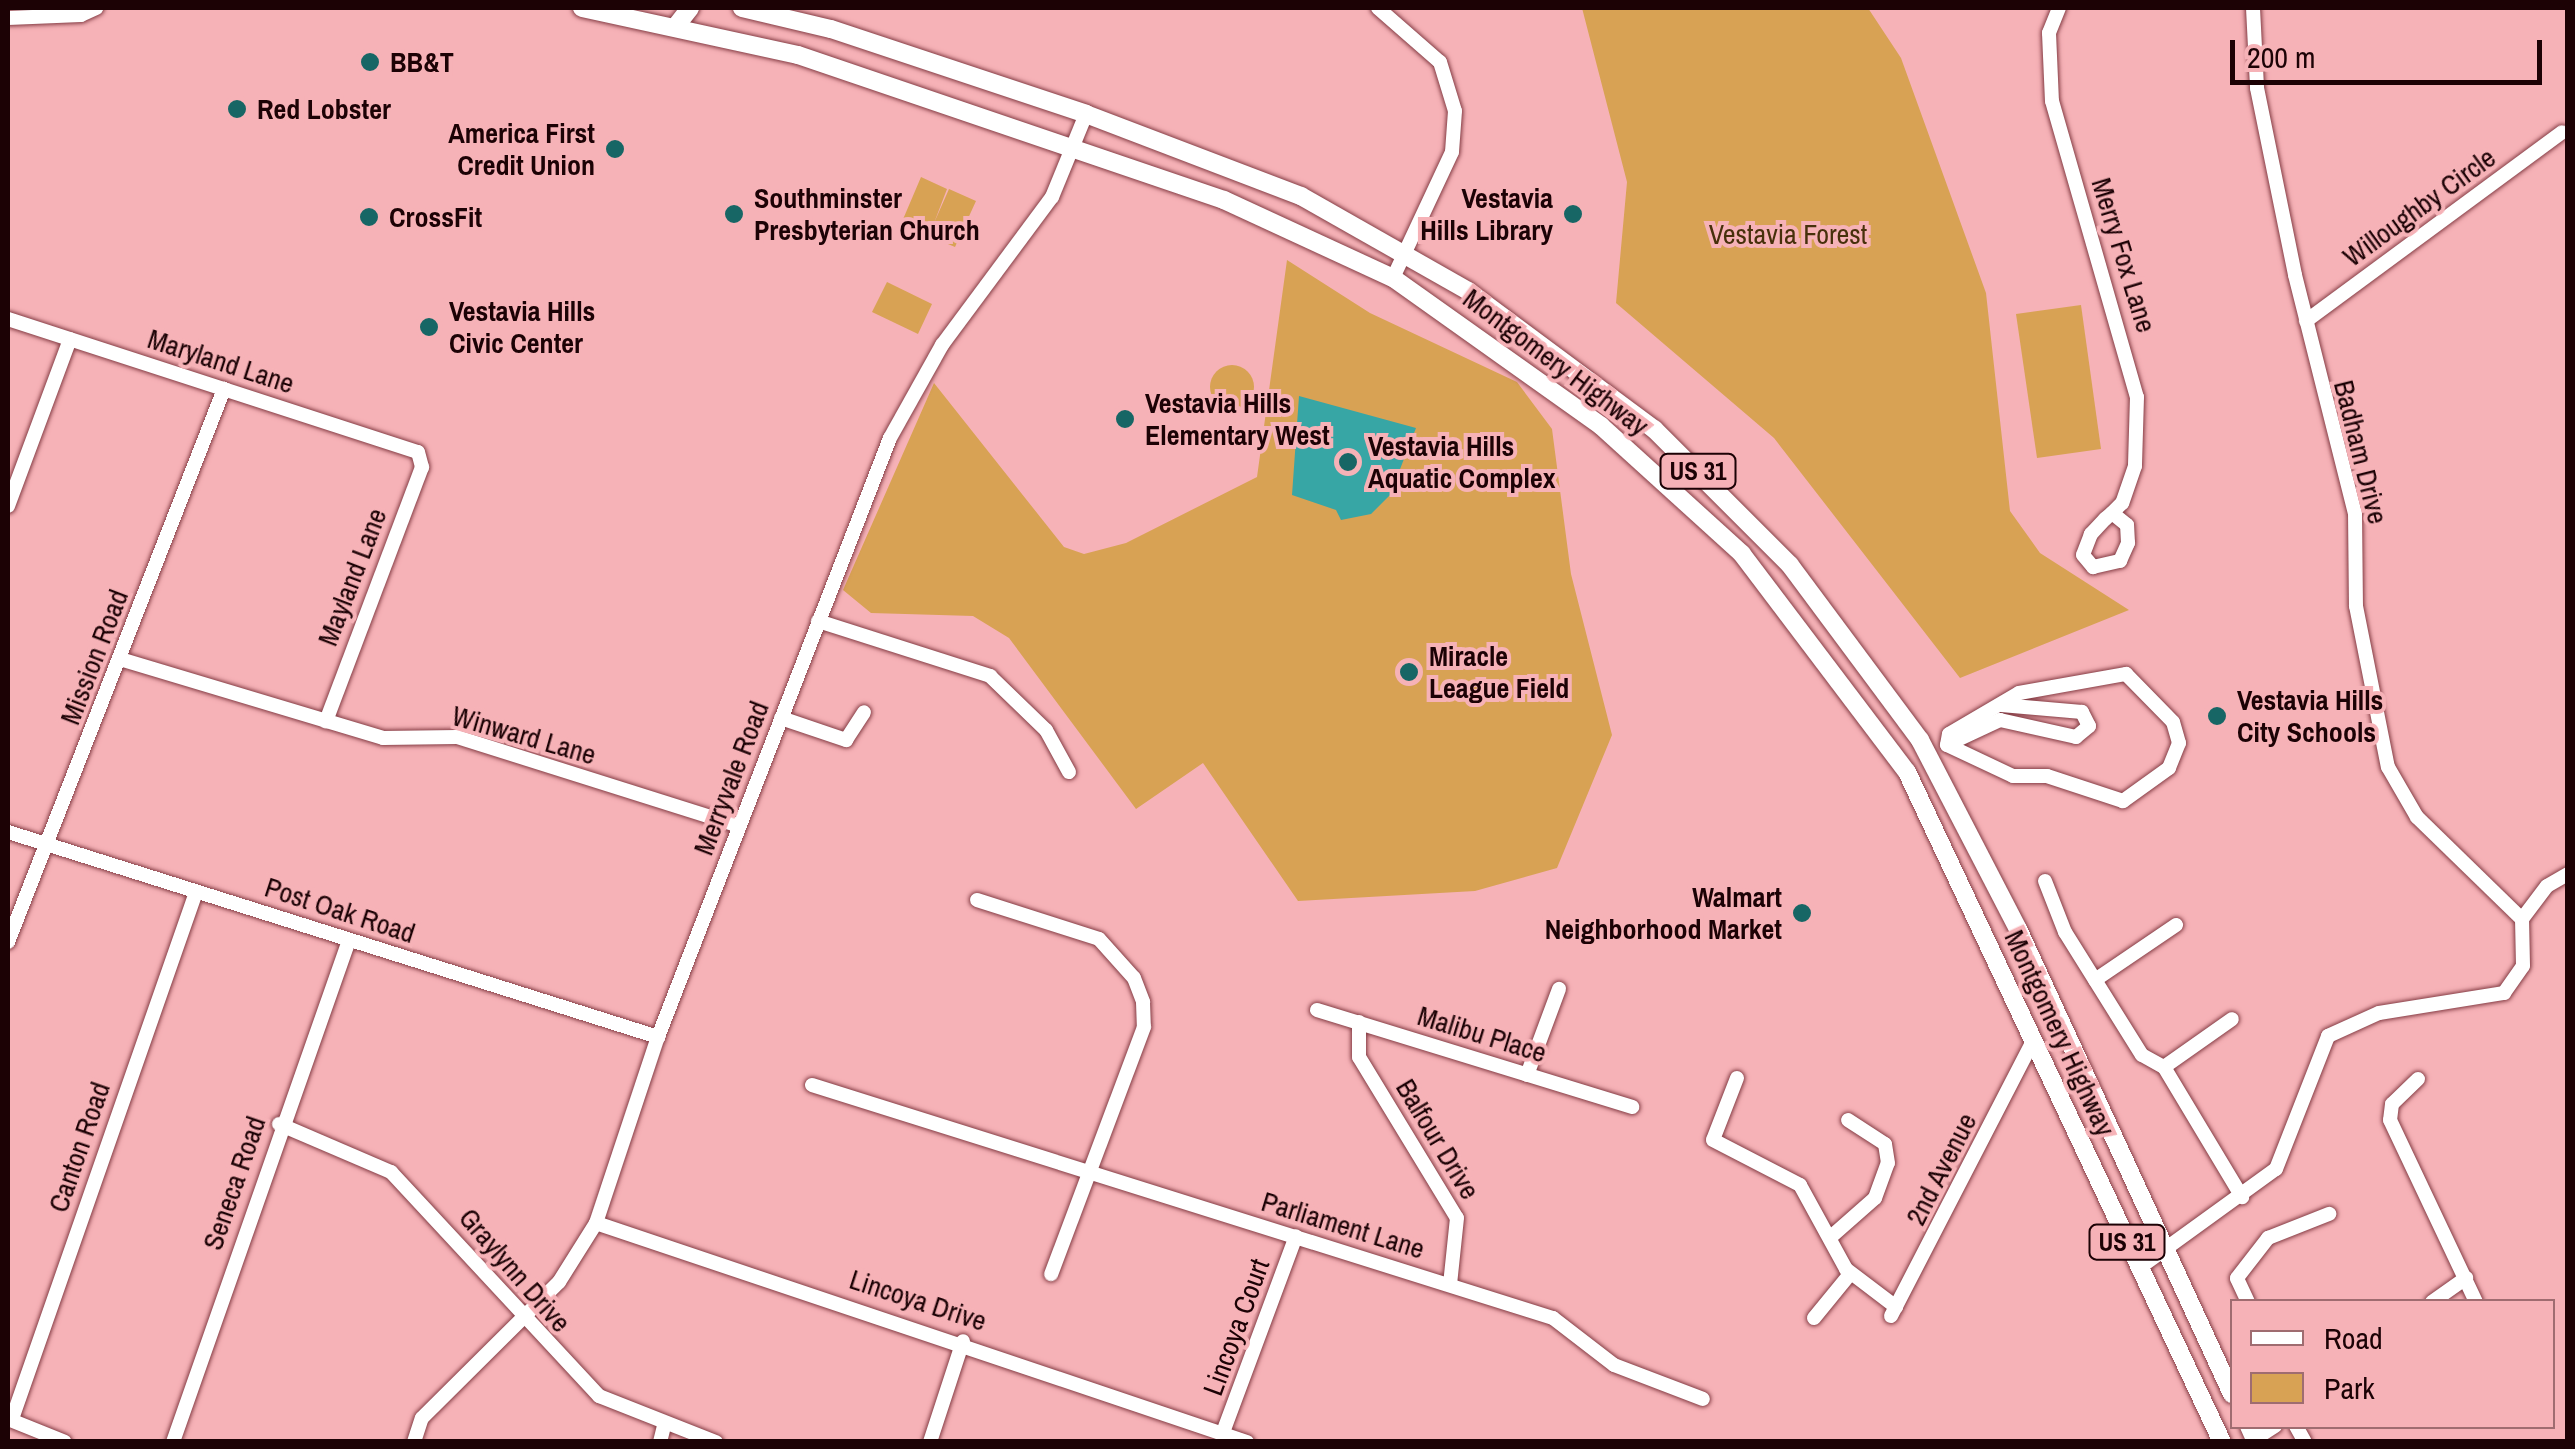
<!DOCTYPE html>
<html>
<head>
<meta charset="utf-8">
<style>
	body { margin:0 }
	#map { position:relative; width:2575px; height:1449px; overflow:hidden; background:#f6b2b7; font-family:"Archivo Narrow",sans-serif }
	div>[style] { position:absolute }
	.green>* { inset:0; background:#d8a254 }
	.round { border-radius:50% }
	.water>* { inset:0; background:#37a6a5 }
	.roads { filter:drop-shadow(0 0 2px #853d45) drop-shadow(0 0 2px #853d45) }
	.minor>* { height:14px; margin:-7px; padding:0 7px; transform-origin:7px; border-radius:7px; background:#fff }
	.major>* { height:18px; margin:-9px; padding:0 9px; transform-origin:9px; border-radius:9px; background:#fff }
	.dots>* { width:28px; height:28px; translate:-50% -50%; box-sizing:border-box; border:5px solid #f6b2b7; border-radius:50% }
	span { translate:-50% -50%; white-space:nowrap; text-align:center; line-height:1.15; -webkit-text-stroke:8px #f6b2b7; paint-order:stroke }
	.shield-label span { padding:2px 8px; background:#f6b2b7; border:2px solid; border-radius:8px; -webkit-text-stroke-width:0 }
	.shield-label { font-size:25px; color:#1c0205; font-weight:700 }
	.poi-label { font-size:28px; color:#1c0205; font-weight:700 }
	.left { translate:0 -50%; text-align:left }
	.right { translate:-100% -50%; text-align:right }
	.street-label { font-size:28px; color:#1c0205 }
	.park-label { font-size:28px; color:#47300b }
	.frame { position:absolute; inset:0; border:10px solid #1c0205; pointer-events:none }
	.legend { position:absolute; left:2230px; top:1299px; width:325px; height:130px; box-sizing:border-box; background:#f6b2b7; border:2px solid #9f6c70; margin:0; padding:12px 18px; list-style:none; font-size:30px; color:#1c0205 }
	.legend li { display:flex; align-items:center; gap:20px; height:50px }
	.legend b { width:50px; border:2px solid #9f6c70 }
	.scale { position:absolute; left:2230px; top:40px; width:312px; height:45px; box-sizing:border-box; border:5px solid #1c0205; border-top:0; padding-left:12px; font-size:30px; line-height:35px; white-space:nowrap; color:#1c0205; -webkit-text-stroke:8px #f6b2b7; paint-order:stroke }
</style>
</head>
<body>
<div id="map">
	<div class="green">
		<div style="clip-path:polygon(1582px 8px,1868px 8px,1901px 58px,1986px 293px,2010px 511px,2040px 553px,2129px 610px,1960px 678px,1774px 438px,1616px 303px,1627px 182px)"></div>
		<div style="clip-path:polygon(921px 177px,947px 189px,934px 223px,949px 189px,976px 201px,955px 247px,901px 224px)"></div>
		<div style="clip-path:polygon(1287px 260px,1370px 313px,1517px 382px,1552px 429px,1571px 574px,1612px 735px,1557px 868px,1475px 891px,1298px 901px,1203px 763px,1136px 809px,1009px 638px,973px 616px,871px 613px,843px 590px,934px 383px,1064px 547px,1084px 554px,1126px 543px,1257px 477px)"></div>
		<div style="clip-path:polygon(887px 282px,932px 304px,918px 334px,872px 312px)"></div>
		<div style="clip-path:polygon(2081px 305px,2101px 449px,2037px 458px,2016px 314px)"></div>
		<div class="round" style="left:1210px;top:365px;width:44px;height:44px"></div>
	</div>
	<div class="water">
		<div style="clip-path:polygon(1299px 396px,1416px 428px,1390px 495px,1371px 514px,1341px 520px,1336px 510px,1292px 495px)"></div>
	</div>
	<div class="roads">
		<div class="minor">
			<div style="left:1378px;top:8px;width:82px;rotate:41.1deg"></div>
			<div style="left:1440px;top:62px;width:51px;rotate:73deg"></div>
			<div style="left:1455px;top:111px;width:41px;rotate:94.2deg"></div>
			<div style="left:1452px;top:152px;width:139px;rotate:115.1deg"></div>
			<div style="left:2059px;top:8px;width:27px;rotate:112deg"></div>
			<div style="left:2049px;top:33px;width:68px;rotate:87.5deg"></div>
			<div style="left:2052px;top:101px;width:308px;rotate:74deg"></div>
			<div style="left:2137px;top:397px;width:69px;rotate:91.7deg"></div>
			<div style="left:2135px;top:466px;width:39px;rotate:109deg"></div>
			<div style="left:2122px;top:503px;width:14px;rotate:135deg"></div>
			<div style="left:2112px;top:513px;width:9px;rotate:139deg"></div>
			<div style="left:2105px;top:519px;width:21px;rotate:133deg"></div>
			<div style="left:2091px;top:534px;width:22px;rotate:111deg"></div>
			<div style="left:2083px;top:555px;width:16px;rotate:50deg"></div>
			<div style="left:2093px;top:567px;width:28px;rotate:-13deg"></div>
			<div style="left:2120px;top:561px;width:20px;rotate:-66deg"></div>
			<div style="left:2128px;top:543px;width:18px;rotate:-93deg"></div>
			<div style="left:2127px;top:525px;width:19px;rotate:-141deg"></div>
			<div style="left:2253px;top:8px;width:80px;rotate:87.1deg"></div>
			<div style="left:2257px;top:88px;width:191px;rotate:78.5deg"></div>
			<div style="left:2295px;top:275px;width:245px;rotate:75.9deg"></div>
			<div style="left:2355px;top:513px;width:93px;rotate:89.4deg"></div>
			<div style="left:2356px;top:606px;width:164px;rotate:78.8deg"></div>
			<div style="left:2388px;top:767px;width:58px;rotate:59.9deg"></div>
			<div style="left:2417px;top:817px;width:146px;rotate:44.2deg"></div>
			<div style="left:8px;top:18px;width:73px;rotate:-2.4deg"></div>
			<div style="left:81px;top:15px;width:17px;rotate:-25deg"></div>
			<div style="left:8px;top:319px;width:431px;rotate:18deg"></div>
			<div style="left:418px;top:452px;width:16px;rotate:75deg"></div>
			<div style="left:422px;top:467px;width:272px;rotate:110.7deg"></div>
			<div style="left:2306px;top:321px;width:318px;rotate:-36.4deg"></div>
			<div style="left:8px;top:506px;width:178px;rotate:-69.6deg"></div>
			<div style="left:818px;top:621px;width:181px;rotate:17.7deg"></div>
			<div style="left:990px;top:676px;width:78px;rotate:44deg"></div>
			<div style="left:1046px;top:730px;width:48px;rotate:61.3deg"></div>
			<div style="left:120px;top:659px;width:275px;rotate:16.7deg"></div>
			<div style="left:383px;top:738px;width:74px;rotate:-0.8deg"></div>
			<div style="left:457px;top:737px;width:296px;rotate:17.5deg"></div>
			<div style="left:2126px;top:674px;width:67px;rotate:45.6deg"></div>
			<div style="left:2173px;top:722px;width:22px;rotate:74deg"></div>
			<div style="left:2179px;top:743px;width:27px;rotate:112deg"></div>
			<div style="left:2169px;top:768px;width:57px;rotate:144.3deg"></div>
			<div style="left:2123px;top:801px;width:80px;rotate:-161.8deg"></div>
			<div style="left:2047px;top:776px;width:34px;rotate:180deg"></div>
			<div style="left:2013px;top:776px;width:73px;rotate:-154.8deg"></div>
			<div style="left:1947px;top:745px;width:11px;rotate:-80deg"></div>
			<div style="left:1949px;top:734px;width:81px;rotate:-30.4deg"></div>
			<div style="left:2019px;top:693px;width:109px;rotate:-10.1deg"></div>
			<div style="left:781px;top:718px;width:69px;rotate:18.7deg"></div>
			<div style="left:846px;top:740px;width:33px;rotate:-57deg"></div>
			<div style="left:1953px;top:742px;width:52px;rotate:-25.1deg"></div>
			<div style="left:2000px;top:720px;width:78px;rotate:12.6deg"></div>
			<div style="left:2076px;top:737px;width:17px;rotate:-40deg"></div>
			<div style="left:2089px;top:726px;width:16px;rotate:-117deg"></div>
			<div style="left:2082px;top:712px;width:81px;rotate:-175.1deg"></div>
			<div style="left:8px;top:832px;width:682px;rotate:17.5deg"></div>
			<div style="left:2045px;top:881px;width:55px;rotate:68.6deg"></div>
			<div style="left:2065px;top:932px;width:145px;rotate:58deg"></div>
			<div style="left:2142px;top:1055px;width:25px;rotate:29deg"></div>
			<div style="left:2164px;top:1067px;width:152px;rotate:59deg"></div>
			<div style="left:977px;top:900px;width:128px;rotate:17.7deg"></div>
			<div style="left:1099px;top:939px;width:52px;rotate:48.1deg"></div>
			<div style="left:1134px;top:978px;width:26px;rotate:69deg"></div>
			<div style="left:1143px;top:1002px;width:25px;rotate:88deg"></div>
			<div style="left:1144px;top:1027px;width:264px;rotate:110.6deg"></div>
			<div style="left:8px;top:942px;width:594px;rotate:-68.66deg"></div>
			<div style="left:2095px;top:980px;width:98px;rotate:-34.2deg"></div>
			<div style="left:1317px;top:1010px;width:330px;rotate:17.1deg"></div>
			<div style="left:1359px;top:1022px;width:35px;rotate:90deg"></div>
			<div style="left:1359px;top:1057px;width:188px;rotate:58.7deg"></div>
			<div style="left:1457px;top:1218px;width:67px;rotate:96deg"></div>
			<div style="left:2164px;top:1067px;width:83px;rotate:-35.2deg"></div>
			<div style="left:1527px;top:1075px;width:92px;rotate:-69.6deg"></div>
			<div style="left:1737px;top:1078px;width:66px;rotate:111.2deg"></div>
			<div style="left:1713px;top:1140px;width:98px;rotate:27.3deg"></div>
			<div style="left:1800px;top:1185px;width:96px;rotate:61.3deg"></div>
			<div style="left:1846px;top:1269px;width:63px;rotate:37.2deg"></div>
			<div style="left:2418px;top:1079px;width:36px;rotate:136deg"></div>
			<div style="left:2392px;top:1104px;width:16px;rotate:97deg"></div>
			<div style="left:2390px;top:1120px;width:201px;rotate:64.7deg"></div>
			<div style="left:812px;top:1085px;width:777px;rotate:17.46deg"></div>
			<div style="left:1553px;top:1318px;width:77px;rotate:37.6deg"></div>
			<div style="left:1614px;top:1365px;width:95px;rotate:20.9deg"></div>
			<div style="left:279px;top:1124px;width:122px;rotate:23.2deg"></div>
			<div style="left:391px;top:1172px;width:306px;rotate:47.1deg"></div>
			<div style="left:599px;top:1396px;width:126px;rotate:21.5deg"></div>
			<div style="left:596px;top:1223px;width:687px;rotate:18.59deg"></div>
			<div style="left:1833px;top:1235px;width:56px;rotate:-41.4deg"></div>
			<div style="left:1875px;top:1198px;width:37px;rotate:-70deg"></div>
			<div style="left:1888px;top:1163px;width:19px;rotate:-99deg"></div>
			<div style="left:1885px;top:1144px;width:44px;rotate:-147deg"></div>
			<div style="left:2139px;top:1268px;width:169px;rotate:-35.9deg"></div>
			<div style="left:2276px;top:1169px;width:143px;rotate:-68.6deg"></div>
			<div style="left:2328px;top:1036px;width:56px;rotate:-24.3deg"></div>
			<div style="left:2379px;top:1013px;width:127px;rotate:-9.1deg"></div>
			<div style="left:2504px;top:993px;width:33px;rotate:-55deg"></div>
			<div style="left:2523px;top:966px;width:47px;rotate:-91.2deg"></div>
			<div style="left:2522px;top:919px;width:41px;rotate:-52.9deg"></div>
			<div style="left:2547px;top:886px;width:24px;rotate:-30deg"></div>
			<div style="left:2248px;top:1302px;width:26px;rotate:-115deg"></div>
			<div style="left:2237px;top:1278px;width:51px;rotate:-52.2deg"></div>
			<div style="left:2268px;top:1238px;width:66px;rotate:-21.5deg"></div>
			<div style="left:2432px;top:1302px;width:42px;rotate:-35.2deg"></div>
			<div style="left:1891px;top:1316px;width:307px;rotate:-62.7deg"></div>
			<div style="left:1814px;top:1318px;width:57px;rotate:-50.7deg"></div>
			<div style="left:8px;top:1419px;width:61px;rotate:22deg"></div>
			<div style="left:12px;top:1419px;width:558px;rotate:-70.75deg"></div>
			<div style="left:2296px;top:1426px;width:18px;rotate:61deg"></div>
			<div style="left:1222px;top:1435px;width:212px;rotate:-69.6deg"></div>
			<div style="left:2255px;top:1439px;width:24px;rotate:-33deg"></div>
			<div style="left:173px;top:1442px;width:529px;rotate:-70.67deg"></div>
			<div style="left:414px;top:1442px;width:25px;rotate:-72deg"></div>
			<div style="left:422px;top:1418px;width:193px;rotate:-44.8deg"></div>
			<div style="left:559px;top:1282px;width:70px;rotate:-57.9deg"></div>
			<div style="left:596px;top:1223px;width:196px;rotate:-71.6deg"></div>
			<div style="left:658px;top:1037px;width:642px;rotate:-68.83deg"></div>
			<div style="left:890px;top:438px;width:107px;rotate:-60.8deg"></div>
			<div style="left:942px;top:345px;width:184px;rotate:-53.4deg"></div>
			<div style="left:1052px;top:197px;width:90px;rotate:-67.7deg"></div>
			<div style="left:660px;top:1442px;width:16px;rotate:-76deg"></div>
			<div style="left:930px;top:1442px;width:106px;rotate:-71.9deg"></div>
		</div>
		<div class="major">
			<div style="left:582px;top:8px;width:221px;rotate:12.3deg"></div>
			<div style="left:798px;top:55px;width:450px;rotate:18.8deg"></div>
			<div style="left:1224px;top:200px;width:186px;rotate:24.8deg"></div>
			<div style="left:1393px;top:278px;width:255px;rotate:35.4deg"></div>
			<div style="left:1601px;top:426px;width:190px;rotate:42.2deg"></div>
			<div style="left:1742px;top:554px;width:273px;rotate:52.9deg"></div>
			<div style="left:1907px;top:772px;width:740px;rotate:64.82deg"></div>
			<div style="left:742px;top:8px;width:91px;rotate:13.3deg"></div>
			<div style="left:831px;top:29px;width:269px;rotate:18.4deg"></div>
			<div style="left:1086px;top:114px;width:230px;rotate:20.9deg"></div>
			<div style="left:1301px;top:196px;width:192px;rotate:29.6deg"></div>
			<div style="left:1468px;top:291px;width:232px;rotate:36.6deg"></div>
			<div style="left:1654px;top:429px;width:192px;rotate:45deg"></div>
			<div style="left:1790px;top:565px;width:218px;rotate:53.4deg"></div>
			<div style="left:1920px;top:740px;width:213px;rotate:62.6deg"></div>
			<div style="left:2018px;top:929px;width:512px;rotate:65.29deg"></div>
			<div style="left:676px;top:26px;width:23px;rotate:-52deg"></div>
			<div style="left:2249px;top:1426px;width:17px;rotate:66deg"></div>
		</div>
	</div>
	<div class="dots">
		<div style="left:370px;top:62px;background:#176665"></div>
		<div style="left:237px;top:109px;background:#176665"></div>
		<div style="left:615px;top:149px;background:#176665"></div>
		<div style="left:734px;top:214px;background:#176665"></div>
		<div style="left:1573px;top:214px;background:#176665"></div>
		<div style="left:369px;top:217px;background:#176665"></div>
		<div style="left:429px;top:327px;background:#176665"></div>
		<div style="left:1125px;top:419px;background:#176665"></div>
		<div style="left:1348px;top:462px;background:#176665"></div>
		<div style="left:1409px;top:672px;background:#176665"></div>
		<div style="left:2217px;top:716px;background:#176665"></div>
		<div style="left:1802px;top:913px;background:#176665"></div>
	</div>
	<div class="shield-label">
		<span style="left:1698px;top:471px">US 31</span>
		<span style="left:2127px;top:1242px">US 31</span>
	</div>
	<div class="poi-label">
		<span class="left" style="left:390px;top:62px">BB&amp;T</span>
		<span class="left" style="left:257px;top:109px">Red Lobster</span>
		<span class="right" style="left:595px;top:149px">America First<br>Credit Union</span>
		<span class="left" style="left:754px;top:214px">Southminster<br>Presbyterian Church</span>
		<span class="right" style="left:1553px;top:214px">Vestavia<br>Hills Library</span>
		<span class="left" style="left:389px;top:217px">CrossFit</span>
		<span class="left" style="left:449px;top:327px">Vestavia Hills<br>Civic Center</span>
		<span class="left" style="left:1145px;top:419px">Vestavia Hills<br>Elementary West</span>
		<span class="left" style="left:1368px;top:462px">Vestavia Hills<br>Aquatic Complex</span>
		<span class="left" style="left:1429px;top:672px">Miracle<br>League Field</span>
		<span class="left" style="left:2237px;top:716px">Vestavia Hills<br>City Schools</span>
		<span class="right" style="left:1782px;top:913px">Walmart<br>Neighborhood Market</span>
	</div>
	<div class="street-label">
		<span style="left:2419px;top:207px;rotate:-36deg">Willoughby Circle</span>
		<span style="left:2124px;top:255px;rotate:73deg">Merry Fox Lane</span>
		<span style="left:221px;top:361px;rotate:18deg">Maryland Lane</span>
		<span style="left:1556px;top:362px;rotate:37deg">Montgomery Highway</span>
		<span style="left:2361px;top:452px;rotate:76deg">Badham Drive</span>
		<span style="left:352px;top:577px;rotate:-69deg">Mayland Lane</span>
		<span style="left:94px;top:657px;rotate:-69deg">Mission Road</span>
		<span style="left:524px;top:735px;rotate:16deg">Winward Lane</span>
		<span style="left:731px;top:778px;rotate:-69deg">Merryvale Road</span>
		<span style="left:340px;top:910px;rotate:18deg">Post Oak Road</span>
		<span style="left:2060px;top:1033px;rotate:65deg">Montgomery Highway</span>
		<span style="left:1482px;top:1034px;rotate:17deg">Malibu Place</span>
		<span style="left:1438px;top:1139px;rotate:59deg">Balfour Drive</span>
		<span style="left:79px;top:1147px;rotate:-71deg">Canton Road</span>
		<span style="left:1941px;top:1169px;rotate:-63deg">2nd Avenue</span>
		<span style="left:234px;top:1183px;rotate:-71deg">Seneca Road</span>
		<span style="left:1343px;top:1225px;rotate:17deg">Parliament Lane</span>
		<span style="left:515px;top:1270px;rotate:49deg">Graylynn Drive</span>
		<span style="left:918px;top:1300px;rotate:18deg">Lincoya Drive</span>
		<span style="left:1236px;top:1327px;rotate:-70deg">Lincoya Court</span>
	</div>
	<div class="park-label">
		<span style="left:1788px;top:234px">Vestavia Forest</span>
	</div>
	<div class="frame"></div>
	<ul class="legend">
	<li><b style="height:12px;background:#fff"></b>Road</li>
	<li><b style="height:28px;background:#d8a254"></b>Park</li>
	</ul>
	<div class="scale">200 m</div>
</div>
</body>
</html>
